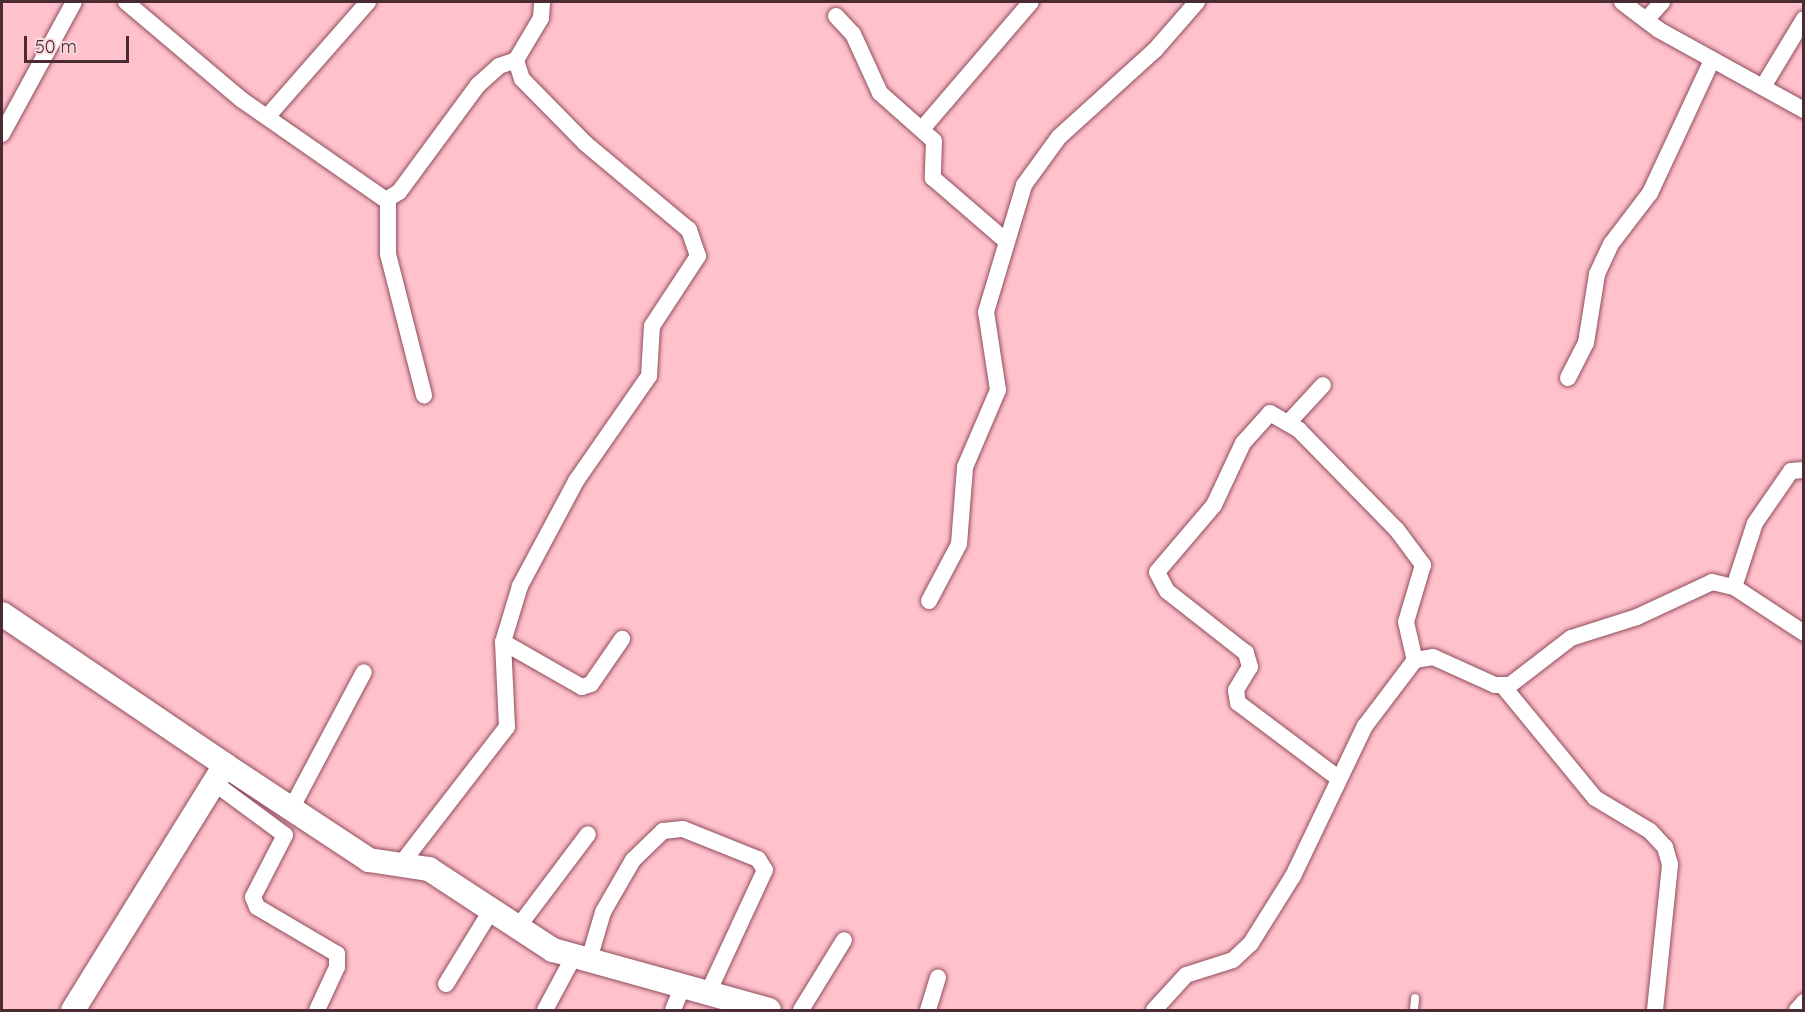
<!DOCTYPE html>
<html>
<head>
<meta charset="utf-8">
<style>
	body { margin:0 }
	#map { position:relative; width:1805px; height:1012px; overflow:hidden; background:#ffc1cc; font-family:Quicksand,sans-serif }
	div>[style] { position:absolute }
	.roads { filter:drop-shadow(0 0 2px #904d5c) drop-shadow(0 0 2px #904d5c) }
	.lane>* { height:8px; margin:-4px; padding:0 4px; transform-origin:4px; border-radius:4px; background:#fff }
	.street>* { height:16px; margin:-8px; padding:0 8px; transform-origin:8px; border-radius:8px; background:#fff }
	.secondary>* { height:24px; margin:-12px; padding:0 12px; transform-origin:12px; border-radius:12px; background:#fff }
	span { translate:-50% -50%; white-space:nowrap; text-align:center; line-height:1.15; -webkit-text-stroke:6px #f8d8dd; paint-order:stroke }
	.frame { position:absolute; inset:0; border:3px solid #492b31; pointer-events:none }
	.scale { position:absolute; left:24px; top:36px; width:105px; height:27px; box-sizing:border-box; border:3px solid #492b31; border-top:0; padding-left:8px; font-size:18px; line-height:21px; white-space:nowrap; color:#492b31; -webkit-text-stroke:4px #f8d8dd; paint-order:stroke }
</style>
</head>
<body>
<div id="map">
	<div class="roads">
		<div class="lane">
			<div style="left:1414px;top:1010px;width:12px;rotate:-85deg"></div>
		</div>
		<div class="street">
			<div style="left:126px;top:2px;width:152px;rotate:40.2deg"></div>
			<div style="left:242px;top:100px;width:175px;rotate:34.8deg"></div>
			<div style="left:386px;top:200px;width:15px;rotate:-32deg"></div>
			<div style="left:399px;top:192px;width:133px;rotate:-53.6deg"></div>
			<div style="left:478px;top:85px;width:28px;rotate:-42deg"></div>
			<div style="left:499px;top:66px;width:18px;rotate:-19deg"></div>
			<div style="left:1622px;top:2px;width:46px;rotate:37.1deg"></div>
			<div style="left:1659px;top:30px;width:166px;rotate:28.9deg"></div>
			<div style="left:836px;top:16px;width:25px;rotate:47deg"></div>
			<div style="left:853px;top:34px;width:65px;rotate:65.4deg"></div>
			<div style="left:880px;top:93px;width:72px;rotate:41.6deg"></div>
			<div style="left:934px;top:141px;width:37px;rotate:92deg"></div>
			<div style="left:933px;top:178px;width:96px;rotate:40.8deg"></div>
			<div style="left:1646px;top:20px;width:24px;rotate:-48deg"></div>
			<div style="left:1764px;top:85px;width:77px;rotate:-58.8deg"></div>
			<div style="left:267px;top:117px;width:153px;rotate:-48.7deg"></div>
			<div style="left:922px;top:129px;width:167px;rotate:-49.4deg"></div>
			<div style="left:2px;top:134px;width:150px;rotate:-61.4deg"></div>
			<div style="left:388px;top:200px;width:54px;rotate:90deg"></div>
			<div style="left:388px;top:254px;width:146px;rotate:75.7deg"></div>
			<div style="left:1568px;top:378px;width:39px;rotate:-63deg"></div>
			<div style="left:1586px;top:343px;width:70px;rotate:-80.9deg"></div>
			<div style="left:1597px;top:274px;width:33px;rotate:-65deg"></div>
			<div style="left:1611px;top:244px;width:64px;rotate:-52.6deg"></div>
			<div style="left:1650px;top:193px;width:147px;rotate:-65deg"></div>
			<div style="left:1289px;top:422px;width:50px;rotate:-47.4deg"></div>
			<div style="left:1734px;top:587px;width:67px;rotate:-71.8deg"></div>
			<div style="left:1755px;top:523px;width:63px;rotate:-55.3deg"></div>
			<div style="left:1791px;top:471px;width:13px;rotate:-4deg"></div>
			<div style="left:929px;top:601px;width:64px;rotate:-62.2deg"></div>
			<div style="left:959px;top:544px;width:77px;rotate:-85.5deg"></div>
			<div style="left:965px;top:467px;width:84px;rotate:-66.8deg"></div>
			<div style="left:998px;top:390px;width:79px;rotate:-98.7deg"></div>
			<div style="left:986px;top:312px;width:133px;rotate:-73.3deg"></div>
			<div style="left:1024px;top:185px;width:59px;rotate:-53.9deg"></div>
			<div style="left:1059px;top:137px;width:130px;rotate:-42.2deg"></div>
			<div style="left:1155px;top:50px;width:64px;rotate:-48.8deg"></div>
			<div style="left:503px;top:642px;width:91px;rotate:29.7deg"></div>
			<div style="left:582px;top:687px;width:9px;rotate:-18deg"></div>
			<div style="left:591px;top:684px;width:55px;rotate:-55.4deg"></div>
			<div style="left:1503px;top:686px;width:145px;rotate:50.6deg"></div>
			<div style="left:1595px;top:798px;width:64px;rotate:31deg"></div>
			<div style="left:1650px;top:831px;width:22px;rotate:47deg"></div>
			<div style="left:1665px;top:847px;width:19px;rotate:74deg"></div>
			<div style="left:1670px;top:865px;width:146px;rotate:95.9deg"></div>
			<div style="left:1338px;top:778px;width:125px;rotate:-143.1deg"></div>
			<div style="left:1238px;top:703px;width:13px;rotate:-99deg"></div>
			<div style="left:1236px;top:690px;width:27px;rotate:-59deg"></div>
			<div style="left:1250px;top:667px;width:15px;rotate:-106deg"></div>
			<div style="left:1246px;top:653px;width:100px;rotate:-141.9deg"></div>
			<div style="left:1167px;top:591px;width:21px;rotate:-118deg"></div>
			<div style="left:1157px;top:572px;width:88px;rotate:-49.6deg"></div>
			<div style="left:1214px;top:505px;width:68px;rotate:-64.9deg"></div>
			<div style="left:1243px;top:443px;width:40px;rotate:-48deg"></div>
			<div style="left:1270px;top:413px;width:34px;rotate:30deg"></div>
			<div style="left:1299px;top:430px;width:140px;rotate:45.6deg"></div>
			<div style="left:1397px;top:530px;width:44px;rotate:53.4deg"></div>
			<div style="left:1423px;top:565px;width:59px;rotate:106.6deg"></div>
			<div style="left:1406px;top:622px;width:39px;rotate:77deg"></div>
			<div style="left:213px;top:782px;width:89px;rotate:36.4deg"></div>
			<div style="left:285px;top:835px;width:70px;rotate:117.3deg"></div>
			<div style="left:253px;top:897px;width:11px;rotate:68deg"></div>
			<div style="left:257px;top:907px;width:93px;rotate:30.4deg"></div>
			<div style="left:337px;top:954px;width:13px;rotate:90deg"></div>
			<div style="left:337px;top:967px;width:47px;rotate:114.9deg"></div>
			<div style="left:290px;top:811px;width:157px;rotate:-62deg"></div>
			<div style="left:401px;top:864px;width:173px;rotate:-52.3deg"></div>
			<div style="left:507px;top:727px;width:85px;rotate:-92.7deg"></div>
			<div style="left:503px;top:642px;width:59px;rotate:-73.1deg"></div>
			<div style="left:520px;top:586px;width:119px;rotate:-61.9deg"></div>
			<div style="left:576px;top:481px;width:128px;rotate:-55.2deg"></div>
			<div style="left:649px;top:376px;width:50px;rotate:-86.6deg"></div>
			<div style="left:652px;top:326px;width:84px;rotate:-56.7deg"></div>
			<div style="left:698px;top:256px;width:28px;rotate:-109deg"></div>
			<div style="left:689px;top:230px;width:136px;rotate:-140.1deg"></div>
			<div style="left:585px;top:143px;width:90px;rotate:-134.5deg"></div>
			<div style="left:522px;top:79px;width:20px;rotate:-108deg"></div>
			<div style="left:516px;top:60px;width:49px;rotate:-59.2deg"></div>
			<div style="left:541px;top:18px;width:16px;rotate:-86deg"></div>
			<div style="left:518px;top:927px;width:116px;rotate:-53deg"></div>
			<div style="left:588px;top:963px;width:53px;rotate:-73.6deg"></div>
			<div style="left:603px;top:912px;width:60px;rotate:-60deg"></div>
			<div style="left:633px;top:860px;width:42px;rotate:-44deg"></div>
			<div style="left:663px;top:831px;width:20px;rotate:-6deg"></div>
			<div style="left:683px;top:829px;width:81px;rotate:21.8deg"></div>
			<div style="left:758px;top:859px;width:13px;rotate:58deg"></div>
			<div style="left:765px;top:870px;width:138px;rotate:114.9deg"></div>
			<div style="left:446px;top:984px;width:88px;rotate:-58.5deg"></div>
			<div style="left:545px;top:1010px;width:59px;rotate:-61.7deg"></div>
			<div style="left:673px;top:1010px;width:24px;rotate:-68deg"></div>
			<div style="left:801px;top:1010px;width:82px;rotate:-58.4deg"></div>
			<div style="left:928px;top:1010px;width:34px;rotate:-73deg"></div>
			<div style="left:1154px;top:1010px;width:47px;rotate:-47.6deg"></div>
			<div style="left:1186px;top:975px;width:49px;rotate:-17.7deg"></div>
			<div style="left:1233px;top:960px;width:25px;rotate:-43deg"></div>
			<div style="left:1251px;top:943px;width:79px;rotate:-57.9deg"></div>
			<div style="left:1293px;top:876px;width:166px;rotate:-64.4deg"></div>
			<div style="left:1365px;top:726px;width:83px;rotate:-52.9deg"></div>
			<div style="left:1415px;top:660px;width:18px;rotate:-9deg"></div>
			<div style="left:1433px;top:657px;width:68px;rotate:24.3deg"></div>
			<div style="left:1495px;top:685px;width:15px"></div>
			<div style="left:1510px;top:685px;width:77px;rotate:-37.6deg"></div>
			<div style="left:1571px;top:638px;width:69px;rotate:-17.7deg"></div>
			<div style="left:1637px;top:617px;width:83px;rotate:-25deg"></div>
			<div style="left:1712px;top:582px;width:23px;rotate:13deg"></div>
			<div style="left:1734px;top:587px;width:84px;rotate:33.3deg"></div>
			<div style="left:1797px;top:1010px;width:11px;rotate:-49deg"></div>
		</div>
		<div class="secondary">
			<div style="left:2px;top:614px;width:269px;rotate:34.1deg"></div>
			<div style="left:225px;top:765px;width:288px;rotate:121.8deg"></div>
			<div style="left:225px;top:765px;width:173px;rotate:33.4deg"></div>
			<div style="left:369px;top:860px;width:61px;rotate:8.5deg"></div>
			<div style="left:429px;top:869px;width:148px;rotate:33.2deg"></div>
			<div style="left:553px;top:950px;width:224px;rotate:15.5deg"></div>
		</div>
	</div>
	<div class="frame"></div>
	<div class="scale">50 m</div>
</div>
</body>
</html>
